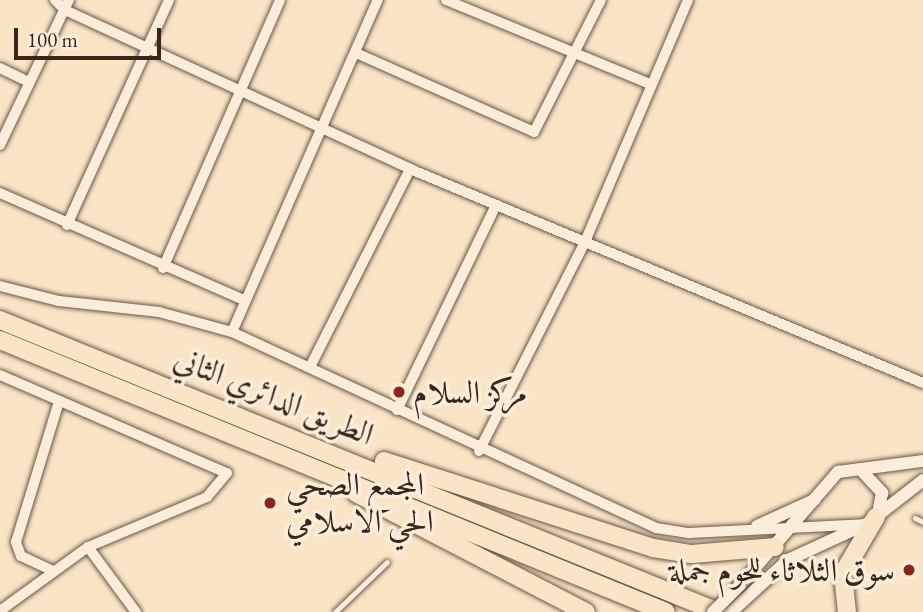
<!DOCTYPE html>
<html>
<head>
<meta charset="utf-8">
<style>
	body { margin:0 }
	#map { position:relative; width:923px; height:612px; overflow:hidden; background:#fae4c6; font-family:"EB Garamond",Amiri,serif }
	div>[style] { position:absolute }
	.roads { filter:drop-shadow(0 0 2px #695646) drop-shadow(0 0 2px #695646) }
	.service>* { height:5px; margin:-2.5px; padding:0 2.5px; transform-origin:2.5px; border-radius:2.5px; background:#fcedda }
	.minor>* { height:10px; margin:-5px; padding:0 5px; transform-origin:5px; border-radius:5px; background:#fcedda }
	.tertiary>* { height:12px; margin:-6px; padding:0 6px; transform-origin:6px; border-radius:6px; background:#fcedda }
	.trunk>* { height:18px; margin:-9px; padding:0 9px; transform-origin:9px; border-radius:9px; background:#fae4c6 }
	.bridges { filter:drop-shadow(0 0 2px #695646) drop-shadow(0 0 2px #695646) }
	.tertiary-bridge>* { height:12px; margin:-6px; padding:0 6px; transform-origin:6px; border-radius:6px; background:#fcedda }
	.dots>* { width:19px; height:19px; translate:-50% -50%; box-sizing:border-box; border:4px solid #fcedda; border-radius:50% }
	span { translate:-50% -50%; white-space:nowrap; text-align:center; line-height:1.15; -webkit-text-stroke:7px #fcedda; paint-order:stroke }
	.poi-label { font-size:32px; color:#39261b }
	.left { translate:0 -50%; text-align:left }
	.right { translate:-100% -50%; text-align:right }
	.street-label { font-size:32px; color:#39261b }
	.scale { position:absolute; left:14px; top:28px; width:147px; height:32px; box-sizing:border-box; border:4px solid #39261b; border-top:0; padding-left:9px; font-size:21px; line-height:24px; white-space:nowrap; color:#39261b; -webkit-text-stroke:5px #fcedda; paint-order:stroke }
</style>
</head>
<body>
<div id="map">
	<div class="roads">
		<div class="service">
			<div style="left:915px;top:518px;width:9px;rotate:27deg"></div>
			<div style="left:335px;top:612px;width:72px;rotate:-43.9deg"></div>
		</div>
		<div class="minor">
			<div style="left:55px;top:0;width:14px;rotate:45deg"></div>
			<div style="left:65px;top:10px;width:380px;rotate:24.7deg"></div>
			<div style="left:410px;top:169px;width:556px;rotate:22.64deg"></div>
			<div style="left:446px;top:0;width:221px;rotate:22.4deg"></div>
			<div style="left:356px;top:53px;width:195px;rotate:23.9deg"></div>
			<div style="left:534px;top:132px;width:148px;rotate:-63.1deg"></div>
			<div style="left:0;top:68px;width:32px;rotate:26deg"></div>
			<div style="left:0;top:145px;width:161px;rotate:-64.6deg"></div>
			<div style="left:0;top:193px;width:266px;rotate:23.7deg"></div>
			<div style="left:67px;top:225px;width:247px;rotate:-65.6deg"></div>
			<div style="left:163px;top:268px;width:292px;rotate:-66.4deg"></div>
			<div style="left:0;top:286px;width:61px;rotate:14.3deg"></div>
			<div style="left:59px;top:301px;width:101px;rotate:6.3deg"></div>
			<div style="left:159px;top:312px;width:76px;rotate:15.3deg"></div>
			<div style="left:232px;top:332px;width:467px;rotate:24.8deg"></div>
			<div style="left:656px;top:528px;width:33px;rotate:9deg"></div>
			<div style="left:689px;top:533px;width:175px;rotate:-2.9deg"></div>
			<div style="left:232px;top:332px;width:363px;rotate:-66.3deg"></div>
			<div style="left:311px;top:365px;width:220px;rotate:-63.2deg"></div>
			<div style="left:0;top:375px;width:247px;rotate:23.4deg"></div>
			<div style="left:227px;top:473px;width:31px;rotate:130deg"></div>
			<div style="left:207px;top:497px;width:129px;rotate:157.2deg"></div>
			<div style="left:88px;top:547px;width:109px;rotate:144deg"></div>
			<div style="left:397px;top:410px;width:228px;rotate:-64.2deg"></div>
			<div style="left:479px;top:451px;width:232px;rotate:-63.1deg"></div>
			<div style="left:584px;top:244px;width:265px;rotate:-66.9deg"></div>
			<div style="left:88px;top:547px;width:81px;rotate:53.6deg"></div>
			<div style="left:51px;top:570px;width:33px;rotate:-155deg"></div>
			<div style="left:21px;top:556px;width:15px;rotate:-110deg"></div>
			<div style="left:16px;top:542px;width:147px;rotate:-73deg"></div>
		</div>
		<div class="tertiary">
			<div style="left:860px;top:469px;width:33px;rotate:47deg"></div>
			<div style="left:882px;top:493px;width:21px;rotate:101deg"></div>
			<div style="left:757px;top:526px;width:63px;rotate:-24.5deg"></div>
			<div style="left:740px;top:585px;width:150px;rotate:-49.1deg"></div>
			<div style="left:838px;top:472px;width:86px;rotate:-7.4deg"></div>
			<div style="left:731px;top:612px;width:77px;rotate:-42.4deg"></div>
			<div style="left:788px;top:560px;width:88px;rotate:-24.8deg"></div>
			<div style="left:868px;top:523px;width:70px;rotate:-38deg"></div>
		</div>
		<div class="trunk">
			<div style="left:0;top:320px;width:775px;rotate:22.13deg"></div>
			<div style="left:0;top:340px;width:719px;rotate:22.22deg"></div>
			<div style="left:384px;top:461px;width:283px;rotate:17.9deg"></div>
			<div style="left:653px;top:548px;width:39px;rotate:9deg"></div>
			<div style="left:692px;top:554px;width:83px;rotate:-4.8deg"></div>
			<div style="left:356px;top:493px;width:259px;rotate:27.4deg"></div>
			<div style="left:847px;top:612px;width:39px;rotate:-96deg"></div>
			<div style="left:843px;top:573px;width:65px;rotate:-59.5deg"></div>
		</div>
	</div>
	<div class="bridges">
		<div class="tertiary-bridge">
			<div style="left:713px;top:612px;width:38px;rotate:-45deg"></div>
		</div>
	</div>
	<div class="dots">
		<div style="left:399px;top:392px;background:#8f2418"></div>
		<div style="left:270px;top:503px;background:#8f2418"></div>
		<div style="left:909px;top:570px;background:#8f2418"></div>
	</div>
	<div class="poi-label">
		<span class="left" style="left:413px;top:392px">مركز السلام</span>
		<span class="left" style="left:286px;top:503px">المجمع الصحي<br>الحي الاسلامي</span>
		<span class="right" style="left:895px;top:570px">سوق الثلاثاء للحوم جملة</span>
	</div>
	<div class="street-label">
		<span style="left:274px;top:396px;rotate:22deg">الطريق الدائري الثاني</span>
	</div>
	<div class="scale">100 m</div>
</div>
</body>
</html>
